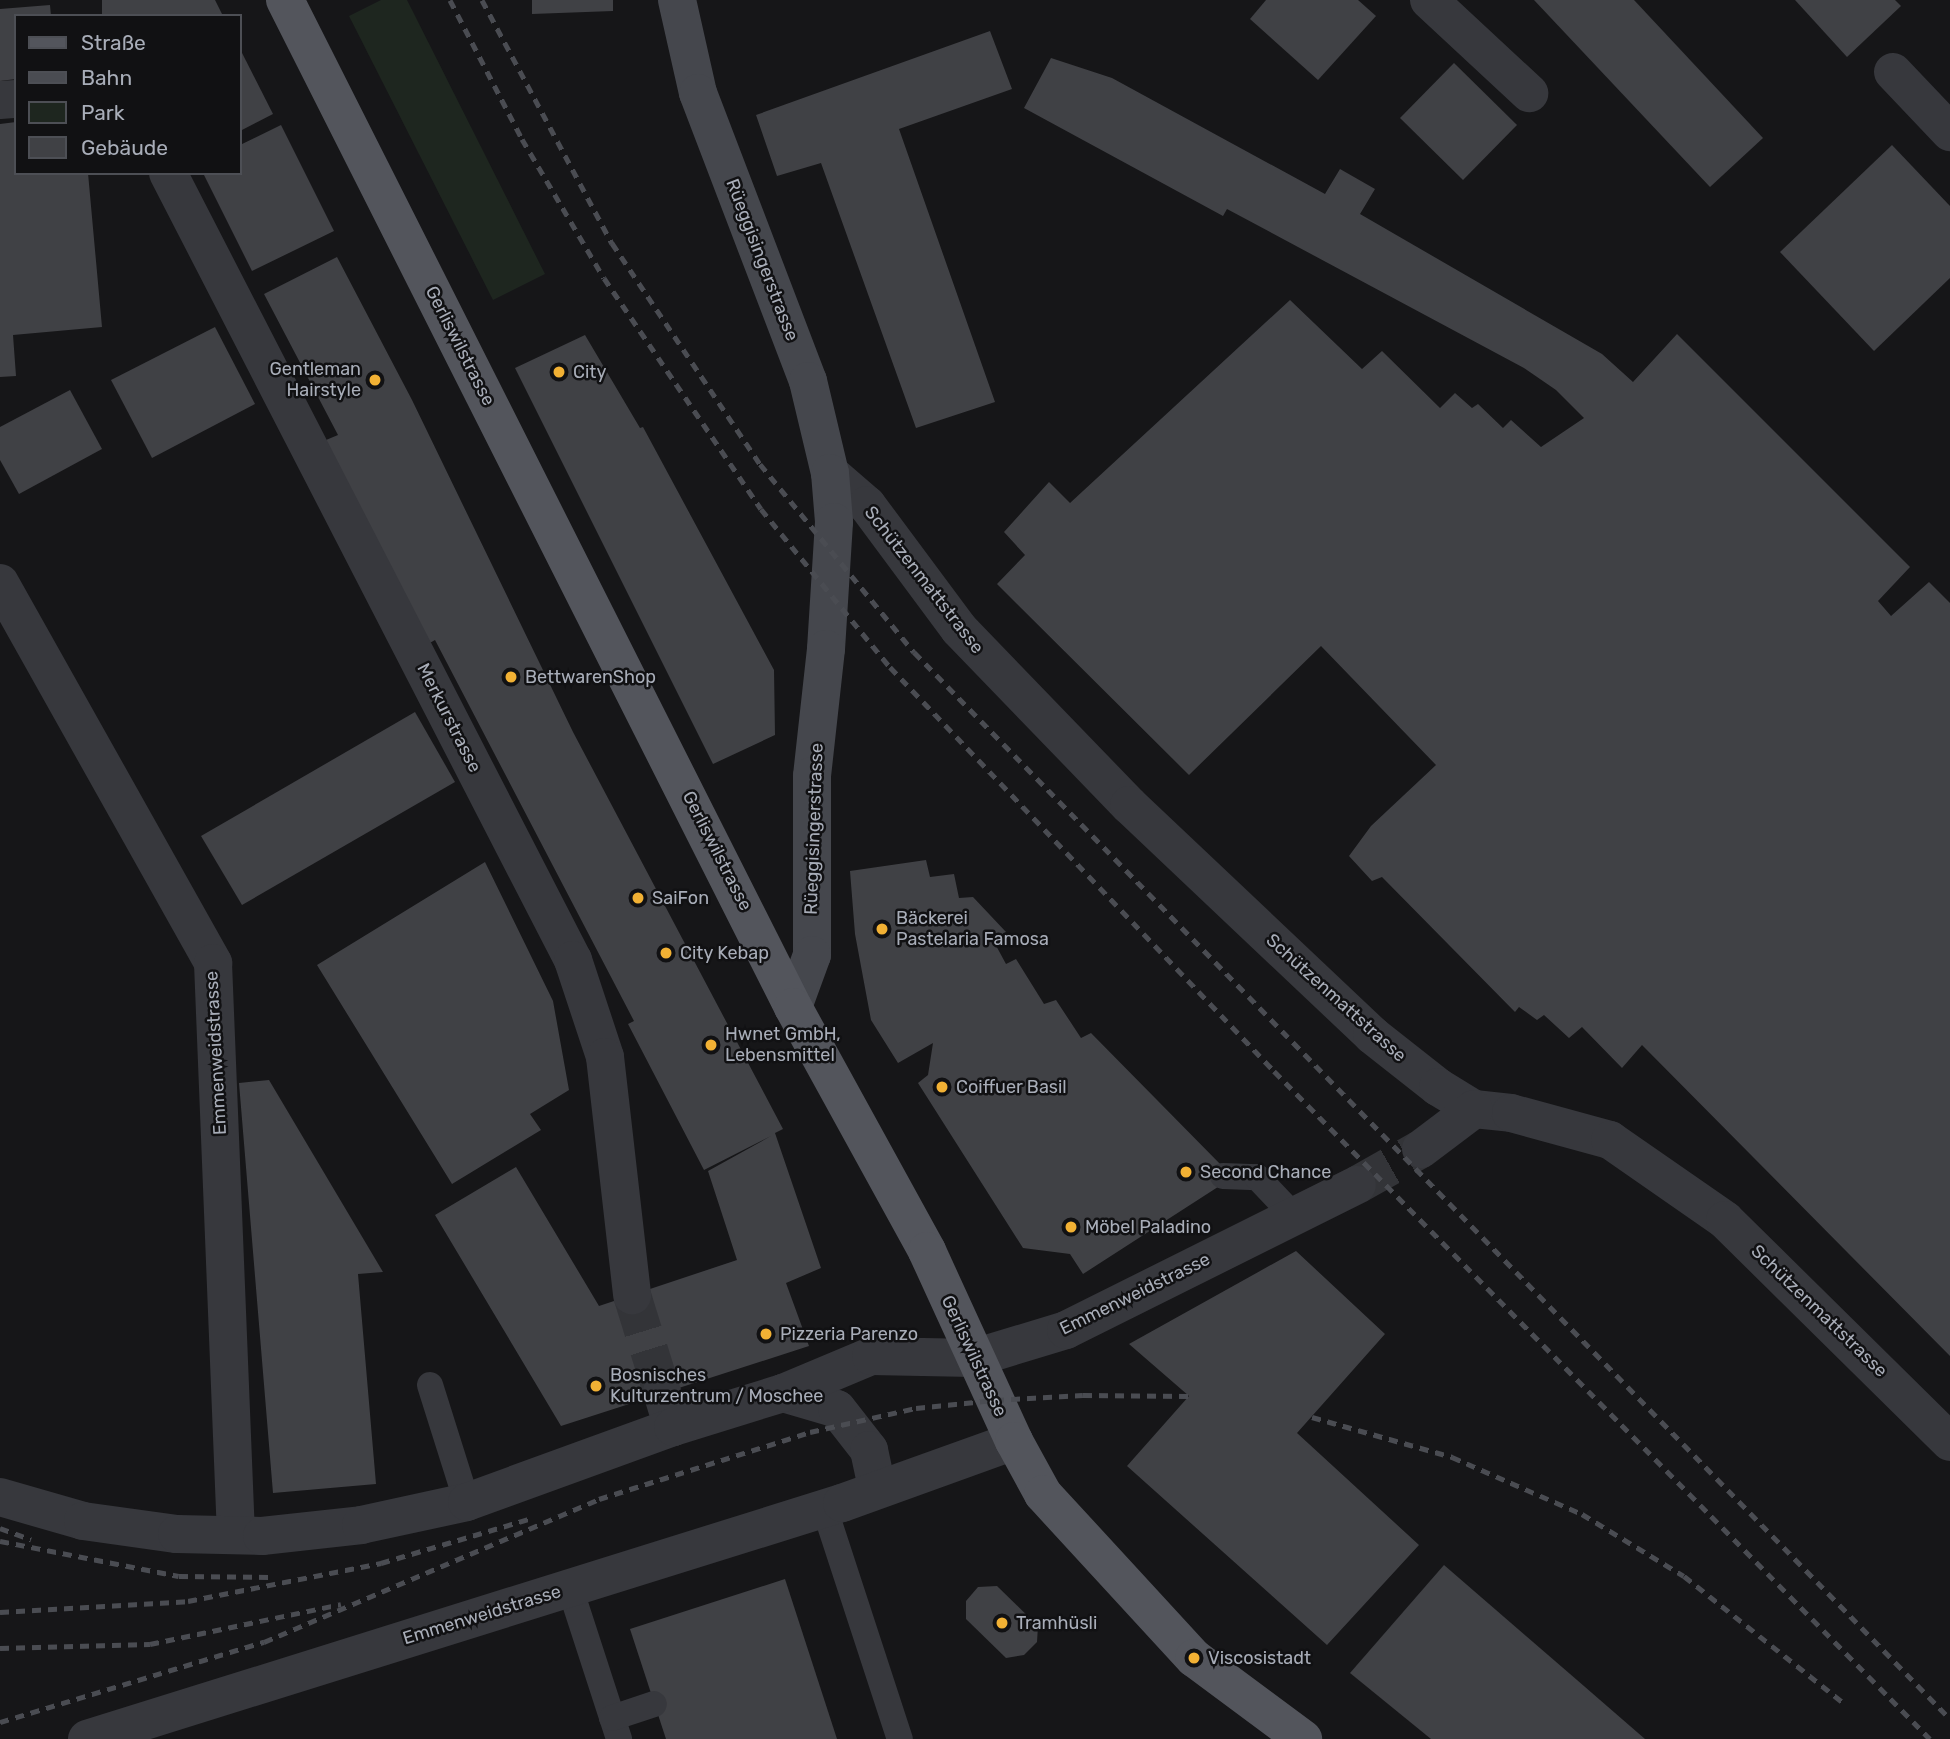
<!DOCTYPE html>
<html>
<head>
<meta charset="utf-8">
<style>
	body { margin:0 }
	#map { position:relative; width:1950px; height:1739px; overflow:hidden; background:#161618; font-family:Rubik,sans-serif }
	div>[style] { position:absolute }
	.green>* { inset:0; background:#1e261f }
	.building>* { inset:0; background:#404145 }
	.street-tunnel>* { height:38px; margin-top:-19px; transform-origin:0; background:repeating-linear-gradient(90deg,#333438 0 38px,transparent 0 57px) }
	.lane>* { height:26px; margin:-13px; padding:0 13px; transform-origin:13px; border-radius:13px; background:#37383d }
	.street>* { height:38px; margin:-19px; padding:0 19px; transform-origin:19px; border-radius:19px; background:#37383d }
	.secondary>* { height:38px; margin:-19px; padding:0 19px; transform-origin:19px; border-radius:19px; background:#45474d }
	.primary>* { height:38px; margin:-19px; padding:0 19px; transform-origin:19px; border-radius:19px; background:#53555c }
	.rail>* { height:5px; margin-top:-2.5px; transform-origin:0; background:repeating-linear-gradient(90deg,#4a4c52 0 9px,transparent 0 16px) }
	.dots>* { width:19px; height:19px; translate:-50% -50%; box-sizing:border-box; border:4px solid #111113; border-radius:50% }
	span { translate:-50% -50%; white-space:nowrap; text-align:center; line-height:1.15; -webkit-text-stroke:5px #111113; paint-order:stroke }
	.street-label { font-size:18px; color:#a8adb8 }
	.poi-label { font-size:18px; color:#a8adb8 }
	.right { translate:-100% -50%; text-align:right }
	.left { translate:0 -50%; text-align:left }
	.legend { position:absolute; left:14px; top:14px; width:228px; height:161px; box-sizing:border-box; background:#111113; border:2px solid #4d4f55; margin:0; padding:9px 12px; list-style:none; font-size:21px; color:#a8adb8 }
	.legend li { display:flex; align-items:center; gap:14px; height:35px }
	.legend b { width:35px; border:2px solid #4d4f55 }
</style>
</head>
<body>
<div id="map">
	<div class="green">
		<div style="clip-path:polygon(381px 0,407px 0,545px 274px,493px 300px,349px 16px)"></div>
	</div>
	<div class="building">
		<div style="clip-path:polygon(102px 0,215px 0,223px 16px,102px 16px)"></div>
		<div style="clip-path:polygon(532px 0,613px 0,613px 11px,532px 14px)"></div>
		<div style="clip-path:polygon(1266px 0,1358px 0,1376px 16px,1318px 80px,1250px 19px)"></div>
		<div style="clip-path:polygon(1534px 0,1634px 0,1763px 138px,1710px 187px)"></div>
		<div style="clip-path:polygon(1795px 0,1895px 0,1901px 6px,1847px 57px)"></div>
		<div style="clip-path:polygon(50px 5px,51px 16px,16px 16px,16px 79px,0 81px,0 9px)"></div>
		<div style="clip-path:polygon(990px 31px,1012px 89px,899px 129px,995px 402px,916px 428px,821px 163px,777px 176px,756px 115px)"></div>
		<div style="clip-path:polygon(240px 49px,273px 114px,240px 131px)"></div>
		<div style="clip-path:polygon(1051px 58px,1112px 78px,1325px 194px,1340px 169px,1375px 189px,1360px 214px,1602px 354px,1633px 382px,1677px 334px,1910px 567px,1878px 601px,1891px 616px,1929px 582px,1950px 603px,1950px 1356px,1642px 1045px,1622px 1068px,1582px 1027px,1569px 1038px,1544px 1015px,1537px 1020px,1519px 1007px,1515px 1012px,1382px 877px,1372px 881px,1349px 856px,1371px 826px,1436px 765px,1321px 646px,1189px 775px,997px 584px,1025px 555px,1004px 532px,1049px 482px,1070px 503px,1290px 300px,1362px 369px,1382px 351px,1440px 408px,1455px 393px,1472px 408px,1478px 404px,1503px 428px,1511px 420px,1541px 447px,1584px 418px,1556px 390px,1524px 368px,1227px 209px,1223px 216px,1024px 108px)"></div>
		<div style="clip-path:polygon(1454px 63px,1517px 125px,1463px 180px,1400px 118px)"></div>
		<div style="clip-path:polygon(16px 122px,16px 173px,88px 173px,102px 327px,13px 335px,16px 376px,0 377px,0 124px)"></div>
		<div style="clip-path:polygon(281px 125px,334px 231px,252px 271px,203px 173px,240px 173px,240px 145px)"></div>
		<div style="clip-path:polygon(1892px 145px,1950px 206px,1950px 278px,1874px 351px,1780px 252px)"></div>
		<div style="clip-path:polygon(337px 257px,412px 400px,573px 732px,783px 1129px,775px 1133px,821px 1268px,786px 1283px,809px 1346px,561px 1426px,435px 1215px,516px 1167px,599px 1306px,737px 1260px,708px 1171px,771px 1136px,704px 1170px,628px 1024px,634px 1021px,435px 640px,428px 644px,326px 440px,338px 435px,264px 294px)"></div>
		<div style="clip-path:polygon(215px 327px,255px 404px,152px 458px,111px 380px)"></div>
		<div style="clip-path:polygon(585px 335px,640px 428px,643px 427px,774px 670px,775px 735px,713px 764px,515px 368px)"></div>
		<div style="clip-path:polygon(70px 390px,102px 449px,19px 494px,0 460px,0 427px)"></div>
		<div style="clip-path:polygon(415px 712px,455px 782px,242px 905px,201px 836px)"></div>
		<div style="clip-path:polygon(926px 860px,930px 877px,954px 874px,959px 898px,973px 897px,1006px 932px,993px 940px,1006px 964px,1016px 959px,1044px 1004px,1056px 1000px,1081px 1038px,1091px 1033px,1224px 1168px,1221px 1185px,1083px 1274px,1070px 1254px,1023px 1248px,918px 1083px,928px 1075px,933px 1043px,898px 1063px,871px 1020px,855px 934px,850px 871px)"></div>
		<div style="clip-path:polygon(485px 862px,553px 1001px,569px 1090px,530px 1114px,541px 1130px,452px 1184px,317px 965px)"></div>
		<div style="clip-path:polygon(269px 1080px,383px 1272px,358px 1274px,376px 1484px,273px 1493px,239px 1083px)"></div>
		<div style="clip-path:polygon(1296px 1251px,1385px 1334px,1297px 1433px,1419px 1545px,1327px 1645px,1127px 1466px,1189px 1396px,1129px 1344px)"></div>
		<div style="clip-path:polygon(1444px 1565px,1577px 1680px,1645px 1739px,1431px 1739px,1350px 1673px)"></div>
		<div style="clip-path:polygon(785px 1579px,837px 1739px,666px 1739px,630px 1629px)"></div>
		<div style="clip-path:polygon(997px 1586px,1038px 1626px,1037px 1642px,1024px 1655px,1006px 1658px,966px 1619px,966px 1601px,978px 1587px)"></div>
	</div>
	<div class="street-tunnel">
		<div style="left:1357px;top:1185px;width:73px;rotate:-29.4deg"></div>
		<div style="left:632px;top:1295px;width:102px;rotate:72.8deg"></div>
	</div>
	<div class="lane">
		<div style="left:1223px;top:1176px;width:34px;rotate:2deg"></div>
		<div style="left:1257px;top:1177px;width:54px;rotate:46.5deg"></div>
		<div style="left:430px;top:1385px;width:123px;rotate:72.5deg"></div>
		<div style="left:824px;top:1507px;width:244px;rotate:71.9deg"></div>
		<div style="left:570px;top:1588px;width:159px;rotate:72deg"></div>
		<div style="left:612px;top:1718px;width:44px;rotate:-18.4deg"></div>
	</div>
	<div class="street">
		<div style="left:1429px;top:0;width:137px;rotate:42.9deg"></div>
		<div style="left:1893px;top:72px;width:83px;rotate:46.5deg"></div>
		<div style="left:0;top:100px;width:16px;rotate:-4deg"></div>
		<div style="left:168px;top:173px;width:885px;rotate:62.77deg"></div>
		<div style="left:573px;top:960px;width:102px;rotate:71.7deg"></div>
		<div style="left:605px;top:1057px;width:240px;rotate:83.5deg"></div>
		<div style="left:830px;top:473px;width:49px;rotate:40.9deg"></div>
		<div style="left:867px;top:505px;width:154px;rotate:53.4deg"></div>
		<div style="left:959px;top:629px;width:245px;rotate:46deg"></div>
		<div style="left:1129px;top:805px;width:335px;rotate:43.4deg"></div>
		<div style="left:1372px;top:1035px;width:84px;rotate:38.2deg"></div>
		<div style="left:1438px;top:1087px;width:42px;rotate:31.4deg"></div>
		<div style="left:1474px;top:1109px;width:37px;rotate:6deg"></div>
		<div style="left:1511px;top:1113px;width:103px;rotate:15.3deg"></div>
		<div style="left:1610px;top:1140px;width:140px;rotate:34.8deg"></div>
		<div style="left:1725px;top:1220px;width:316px;rotate:44.6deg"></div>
		<div style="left:0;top:583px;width:436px;rotate:60.7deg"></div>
		<div style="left:213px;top:963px;width:572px;rotate:87.7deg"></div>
		<div style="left:1421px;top:1149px;width:66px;rotate:-37deg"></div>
		<div style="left:662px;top:1392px;width:37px;rotate:73deg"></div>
		<div style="left:783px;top:1393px;width:56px;rotate:16.5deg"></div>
		<div style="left:837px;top:1409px;width:52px;rotate:52deg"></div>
		<div style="left:869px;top:1450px;width:39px;rotate:78deg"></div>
		<div style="left:0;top:1497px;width:86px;rotate:16.1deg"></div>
		<div style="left:83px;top:1521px;width:95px;rotate:7.9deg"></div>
		<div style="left:177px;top:1534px;width:85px;rotate:1.3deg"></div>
		<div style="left:262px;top:1536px;width:100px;rotate:-6.3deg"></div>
		<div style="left:361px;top:1525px;width:108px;rotate:-12.2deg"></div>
		<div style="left:467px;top:1502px;width:219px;rotate:-20deg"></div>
		<div style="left:673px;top:1427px;width:115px;rotate:-17.2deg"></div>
		<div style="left:783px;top:1393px;width:95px;rotate:-22.8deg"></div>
		<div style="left:871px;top:1356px;width:103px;rotate:1.1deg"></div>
		<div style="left:974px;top:1358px;width:96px;rotate:-16.9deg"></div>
		<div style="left:1066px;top:1330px;width:325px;rotate:-26.5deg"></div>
		<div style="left:87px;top:1739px;width:791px;rotate:-17.36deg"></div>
		<div style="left:842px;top:1503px;width:183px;rotate:-19.8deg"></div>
	</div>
	<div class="secondary">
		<div style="left:677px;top:0;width:95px;rotate:77.3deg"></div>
		<div style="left:698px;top:93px;width:308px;rotate:69.1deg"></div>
		<div style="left:808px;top:381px;width:95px;rotate:76.6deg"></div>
		<div style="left:830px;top:473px;width:49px;rotate:85.3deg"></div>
		<div style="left:834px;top:522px;width:127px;rotate:93.6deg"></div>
		<div style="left:826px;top:649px;width:128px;rotate:96.3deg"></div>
		<div style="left:812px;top:776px;width:179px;rotate:90deg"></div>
		<div style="left:812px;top:955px;width:55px;rotate:110.1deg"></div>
	</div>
	<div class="primary">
		<div style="left:285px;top:0;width:1128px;rotate:63.23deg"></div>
		<div style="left:793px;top:1007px;width:278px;rotate:61.2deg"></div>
		<div style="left:927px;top:1251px;width:209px;rotate:65.4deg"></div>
		<div style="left:1014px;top:1441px;width:60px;rotate:61.3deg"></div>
		<div style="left:1043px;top:1494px;width:223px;rotate:47.4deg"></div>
		<div style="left:1194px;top:1658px;width:136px;rotate:36.6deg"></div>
	</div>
	<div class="rail">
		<div style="left:450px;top:0;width:157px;rotate:62.6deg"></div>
		<div style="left:522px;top:139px;width:161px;rotate:59.5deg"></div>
		<div style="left:604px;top:278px;width:279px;rotate:55.8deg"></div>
		<div style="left:761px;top:509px;width:204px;rotate:50.8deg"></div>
		<div style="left:890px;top:667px;width:557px;rotate:46.45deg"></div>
		<div style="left:1274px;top:1071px;width:936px;rotate:45.52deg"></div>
		<div style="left:482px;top:0;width:276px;rotate:61.9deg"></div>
		<div style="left:612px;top:243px;width:266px;rotate:56.2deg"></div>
		<div style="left:760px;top:464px;width:243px;rotate:50.7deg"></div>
		<div style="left:914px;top:652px;width:1487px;rotate:45.84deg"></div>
		<div style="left:1312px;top:1417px;width:146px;rotate:15.9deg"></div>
		<div style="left:1452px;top:1457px;width:142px;rotate:23.7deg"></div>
		<div style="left:1582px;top:1514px;width:119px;rotate:31.3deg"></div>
		<div style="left:1684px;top:1576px;width:206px;rotate:38.5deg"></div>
		<div style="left:0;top:1528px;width:33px;rotate:20deg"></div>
		<div style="left:0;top:1541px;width:182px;rotate:11.1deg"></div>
		<div style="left:179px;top:1576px;width:90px;rotate:0.6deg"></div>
		<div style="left:0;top:1612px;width:188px;rotate:-3.3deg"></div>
		<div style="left:188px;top:1601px;width:197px;rotate:-11.1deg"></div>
		<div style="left:381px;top:1563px;width:158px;rotate:-16.6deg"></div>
		<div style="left:0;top:1648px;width:150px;rotate:-1.5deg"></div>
		<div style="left:150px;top:1644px;width:195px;rotate:-11.8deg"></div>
		<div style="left:0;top:1722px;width:276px;rotate:-16.9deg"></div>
		<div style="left:264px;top:1642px;width:364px;rotate:-23.1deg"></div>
		<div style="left:599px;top:1499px;width:221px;rotate:-17.6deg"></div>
		<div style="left:810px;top:1432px;width:109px;rotate:-12.8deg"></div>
		<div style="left:916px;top:1408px;width:79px;rotate:-5.8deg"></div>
		<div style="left:995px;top:1400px;width:88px;rotate:-3.3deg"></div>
		<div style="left:1083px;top:1395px;width:106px;rotate:0.5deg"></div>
	</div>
	<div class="dots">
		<div style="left:559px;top:372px;background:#f2b134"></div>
		<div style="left:375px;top:380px;background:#f2b134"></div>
		<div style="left:511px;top:677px;background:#f2b134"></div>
		<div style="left:638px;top:898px;background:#f2b134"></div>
		<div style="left:882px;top:929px;background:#f2b134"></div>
		<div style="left:666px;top:953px;background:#f2b134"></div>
		<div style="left:711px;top:1045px;background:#f2b134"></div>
		<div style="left:942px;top:1087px;background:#f2b134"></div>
		<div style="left:1186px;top:1172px;background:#f2b134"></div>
		<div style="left:1071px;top:1227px;background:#f2b134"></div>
		<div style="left:766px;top:1334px;background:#f2b134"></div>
		<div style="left:596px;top:1386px;background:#f2b134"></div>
		<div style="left:1002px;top:1623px;background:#f2b134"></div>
		<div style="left:1194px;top:1658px;background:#f2b134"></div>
	</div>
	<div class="street-label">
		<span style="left:762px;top:260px;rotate:69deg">Rüeggisingerstrasse</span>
		<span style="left:460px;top:346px;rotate:63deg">Gerliswilstrasse</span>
		<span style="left:924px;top:580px;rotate:52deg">Schützenmattstrasse</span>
		<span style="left:449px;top:718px;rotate:63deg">Merkurstrasse</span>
		<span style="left:814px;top:829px;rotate:-88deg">Rüeggisingerstrasse</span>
		<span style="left:717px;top:851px;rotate:63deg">Gerliswilstrasse</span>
		<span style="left:1336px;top:998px;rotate:42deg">Schützenmattstrasse</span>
		<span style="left:216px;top:1053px;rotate:-93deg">Emmenweidstrasse</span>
		<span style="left:1135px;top:1294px;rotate:-26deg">Emmenweidstrasse</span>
		<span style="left:1819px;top:1311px;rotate:44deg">Schützenmattstrasse</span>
		<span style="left:974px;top:1356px;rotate:65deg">Gerliswilstrasse</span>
		<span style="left:482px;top:1615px;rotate:-17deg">Emmenweidstrasse</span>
	</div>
	<div class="poi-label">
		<span class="right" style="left:361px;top:380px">Gentleman<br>Hairstyle</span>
		<span class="left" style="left:573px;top:372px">City</span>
		<span class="left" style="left:525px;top:677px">BettwarenShop</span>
		<span class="left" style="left:652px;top:898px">SaiFon</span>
		<span class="left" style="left:896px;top:929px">Bäckerei<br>Pastelaria Famosa</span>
		<span class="left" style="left:680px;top:953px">City Kebap</span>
		<span class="left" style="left:725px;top:1045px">Hwnet GmbH,<br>Lebensmittel</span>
		<span class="left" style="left:956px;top:1087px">Coiffuer Basil</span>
		<span class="left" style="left:1200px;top:1172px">Second Chance</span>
		<span class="left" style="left:1085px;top:1227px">Möbel Paladino</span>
		<span class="left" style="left:780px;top:1334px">Pizzeria Parenzo</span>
		<span class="left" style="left:610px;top:1386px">Bosnisches<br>Kulturzentrum / Moschee</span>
		<span class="left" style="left:1016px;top:1623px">Tramhüsli</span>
		<span class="left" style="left:1208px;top:1658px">Viscosistadt</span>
	</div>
	<ul class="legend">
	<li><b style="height:9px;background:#53555c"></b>Straße</li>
	<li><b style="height:9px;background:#4a4c52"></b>Bahn</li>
	<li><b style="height:19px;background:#1e261f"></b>Park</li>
	<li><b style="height:19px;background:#404145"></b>Gebäude</li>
	</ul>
</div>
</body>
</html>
